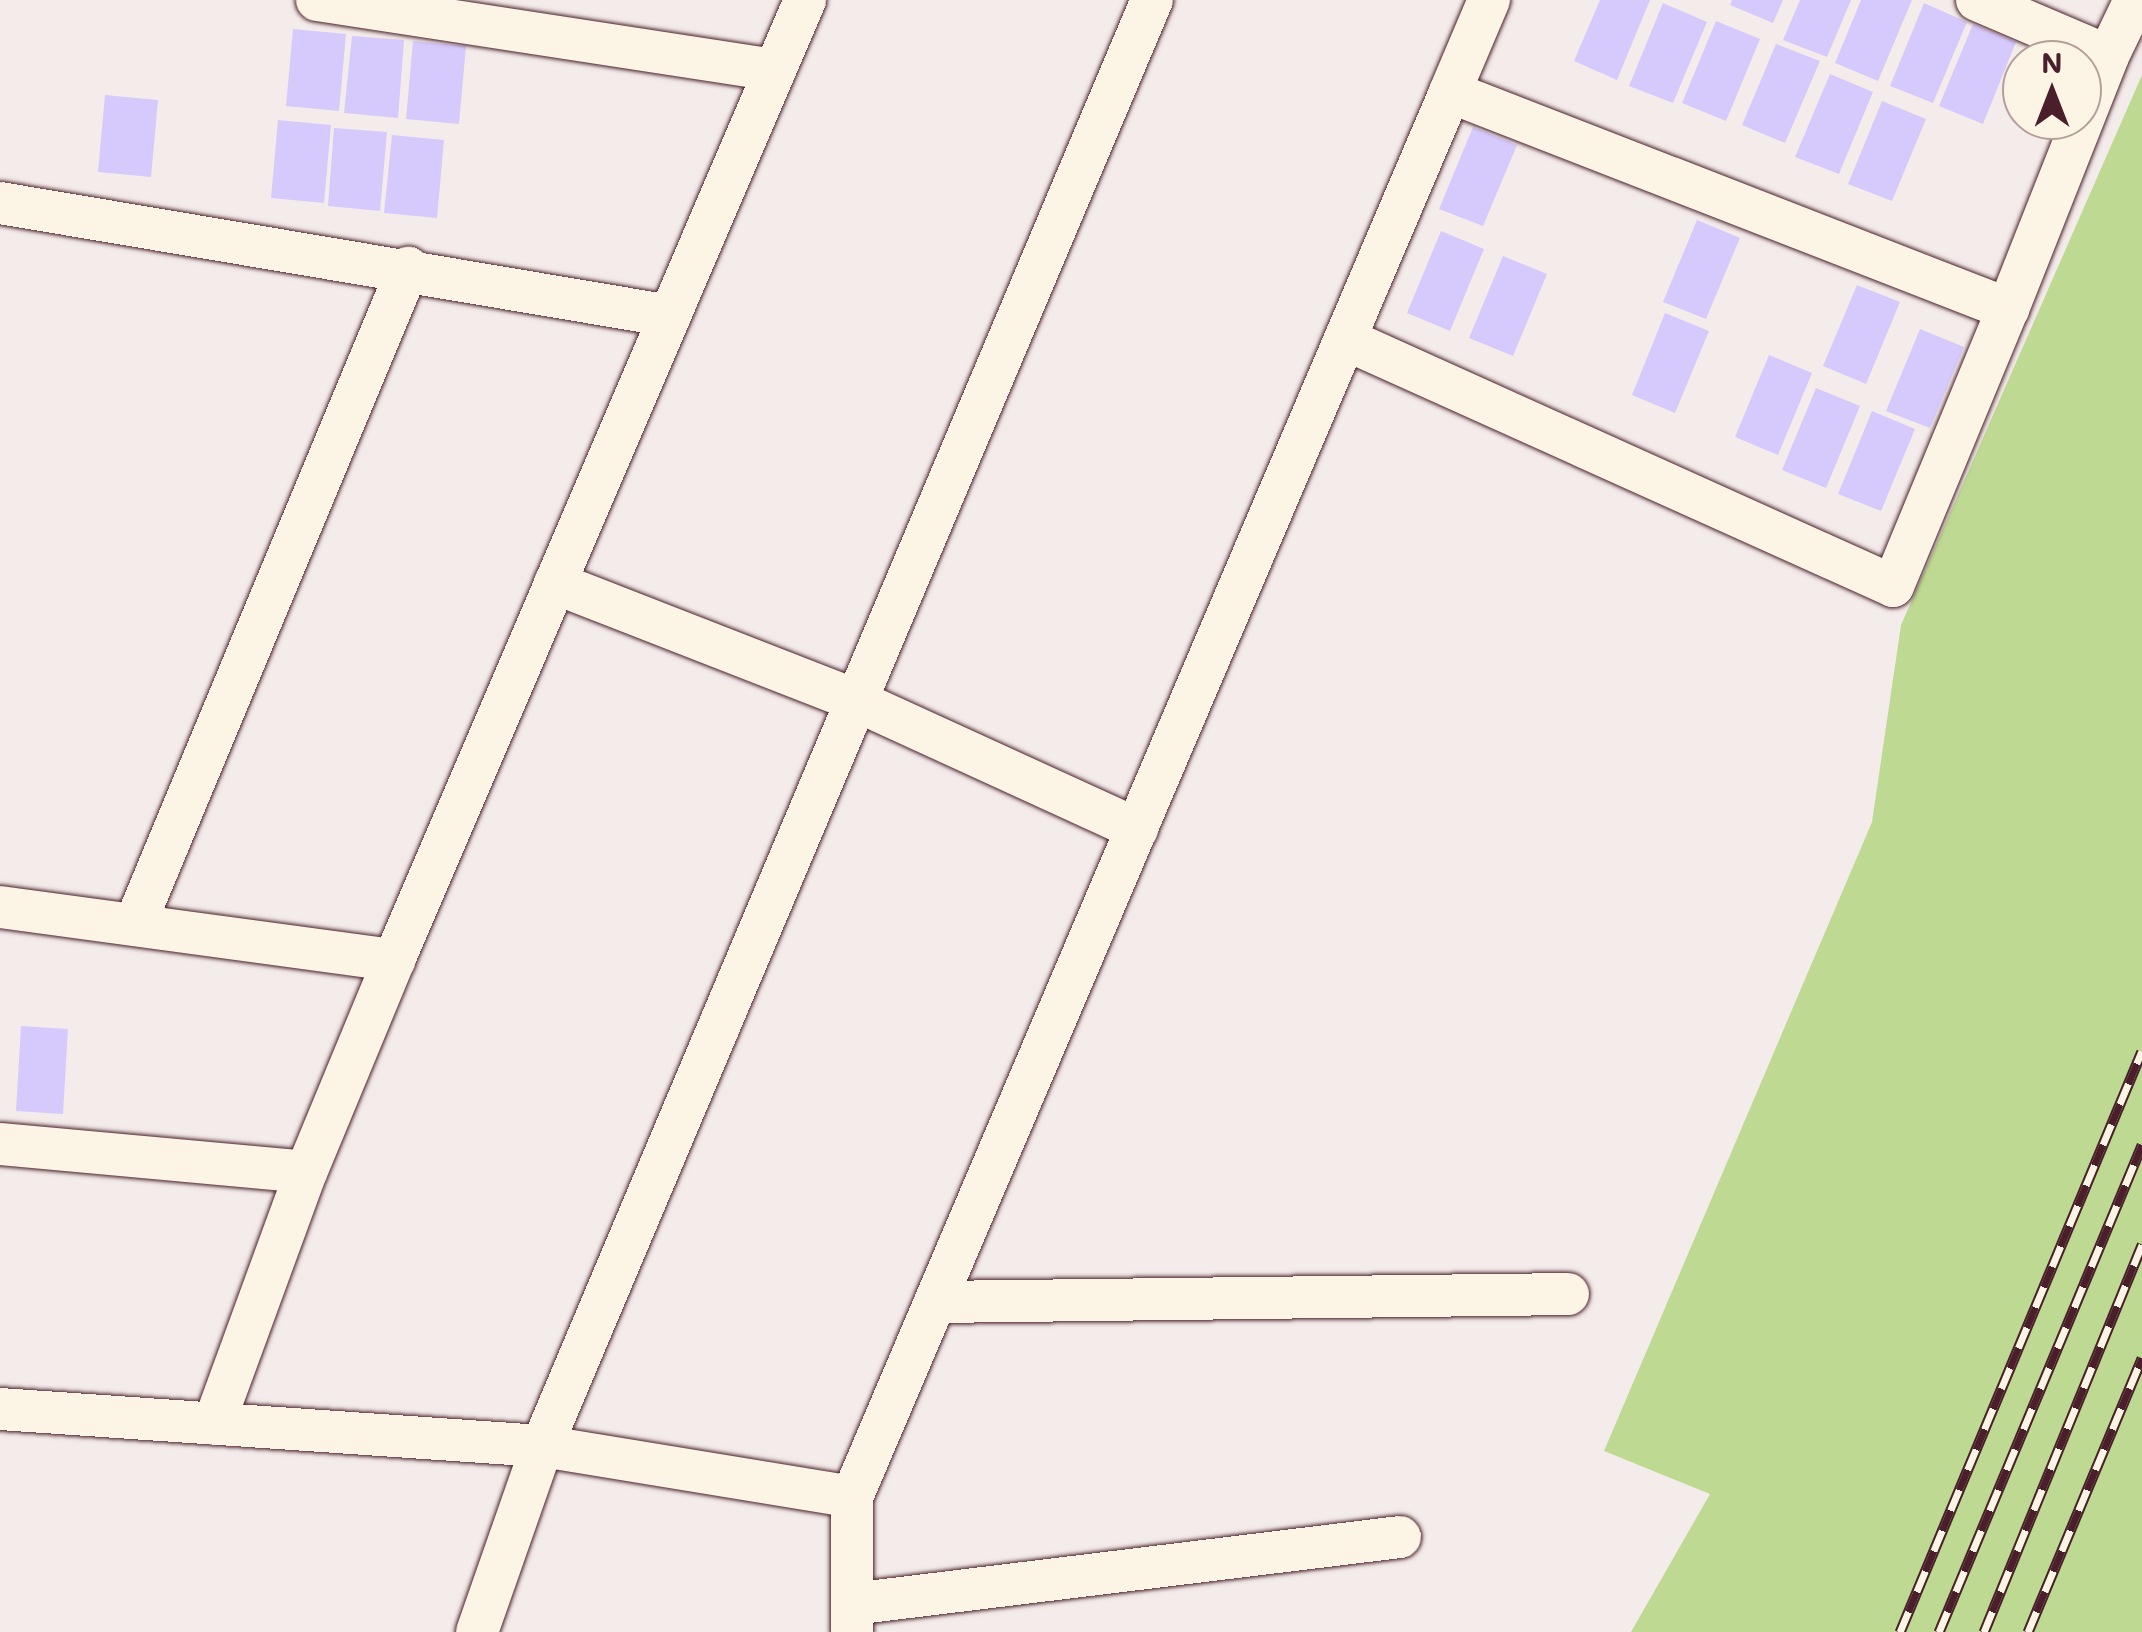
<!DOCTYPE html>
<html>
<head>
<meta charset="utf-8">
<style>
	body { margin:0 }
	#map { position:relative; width:2142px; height:1632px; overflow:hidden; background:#f4ecea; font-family:Mali,sans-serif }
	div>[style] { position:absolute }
	.green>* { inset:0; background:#beda92 }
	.building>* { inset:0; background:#d6cafc }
	.roads { filter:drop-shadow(0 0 2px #4a1f2b) drop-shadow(0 0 2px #4a1f2b) }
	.minor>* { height:42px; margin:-21px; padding:0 21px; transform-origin:21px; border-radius:21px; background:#fcf5e5 }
	.rail>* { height:11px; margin-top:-5.5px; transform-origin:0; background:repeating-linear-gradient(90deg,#fcf5e5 0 22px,#4a1f2b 0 44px); box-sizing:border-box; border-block:2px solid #4a1f2b }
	span { translate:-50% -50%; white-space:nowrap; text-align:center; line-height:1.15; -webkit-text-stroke:9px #fcf5e5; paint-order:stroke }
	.north { position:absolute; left:2002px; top:40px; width:100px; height:100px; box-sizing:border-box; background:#fcf5e5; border:2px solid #b59f9b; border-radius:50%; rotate:0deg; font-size:28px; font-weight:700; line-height:40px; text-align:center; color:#4a1f2b }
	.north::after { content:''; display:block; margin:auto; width:35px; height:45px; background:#4a1f2b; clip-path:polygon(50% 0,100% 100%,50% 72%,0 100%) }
</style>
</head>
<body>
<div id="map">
	<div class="green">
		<div style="clip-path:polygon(2142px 75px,2142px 1632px,1631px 1632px,1710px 1494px,1604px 1451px,1872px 822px,1901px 625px)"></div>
	</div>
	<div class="building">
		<div style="clip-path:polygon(1600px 0,1650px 0,1617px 80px,1574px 61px)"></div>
		<div style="clip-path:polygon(1732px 0,1783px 0,1773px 23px,1730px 5px)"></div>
		<div style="clip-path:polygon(1800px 0,1851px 0,1827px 57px,1783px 40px)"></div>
		<div style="clip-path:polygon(1861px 0,1912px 0,1878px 81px,1835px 63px)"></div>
		<div style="clip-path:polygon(1663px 3px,1707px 22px,1673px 103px,1629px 86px)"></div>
		<div style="clip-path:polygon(1924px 3px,1967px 22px,1933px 103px,1890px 86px)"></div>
		<div style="clip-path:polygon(1716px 21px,1760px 39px,1726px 121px,1682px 103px)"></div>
		<div style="clip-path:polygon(1973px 24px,2016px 42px,1983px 124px,1939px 106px)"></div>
		<div style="clip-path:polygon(293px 29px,346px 34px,339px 111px,286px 106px)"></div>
		<div style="clip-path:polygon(352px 36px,404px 40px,398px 118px,344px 113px)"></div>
		<div style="clip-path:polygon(413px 41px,466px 46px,459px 124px,406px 119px)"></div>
		<div style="clip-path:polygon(1776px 44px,1820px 61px,1785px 143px,1742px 125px)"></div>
		<div style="clip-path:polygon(1830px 74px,1873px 92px,1839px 174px,1795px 157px)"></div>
		<div style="clip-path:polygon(105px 95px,158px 100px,151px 177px,98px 172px)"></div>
		<div style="clip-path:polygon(1882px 101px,1926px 119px,1892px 201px,1848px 184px)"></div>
		<div style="clip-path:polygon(278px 120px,331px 125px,324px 203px,271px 198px)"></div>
		<div style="clip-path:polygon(1473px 127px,1517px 145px,1483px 226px,1439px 209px)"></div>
		<div style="clip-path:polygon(334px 128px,387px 132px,380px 211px,328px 206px)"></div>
		<div style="clip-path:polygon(392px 135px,444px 140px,437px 218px,384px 213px)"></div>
		<div style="clip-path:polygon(1697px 220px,1740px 238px,1706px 319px,1663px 302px)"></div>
		<div style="clip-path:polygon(1441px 231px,1484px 249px,1450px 331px,1407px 313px)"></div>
		<div style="clip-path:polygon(1503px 256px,1547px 274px,1513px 356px,1469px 338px)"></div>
		<div style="clip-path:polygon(1857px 285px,1900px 302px,1866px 384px,1823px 366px)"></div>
		<div style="clip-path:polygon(1665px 313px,1709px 331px,1675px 413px,1632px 395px)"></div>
		<div style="clip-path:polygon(1920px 329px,1964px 347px,1930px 428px,1886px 411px)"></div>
		<div style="clip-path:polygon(1769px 355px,1812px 373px,1778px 455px,1735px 437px)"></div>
		<div style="clip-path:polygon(1816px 388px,1860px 406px,1826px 488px,1782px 470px)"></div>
		<div style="clip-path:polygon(1872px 411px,1915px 429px,1881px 511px,1838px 494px)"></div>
		<div style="clip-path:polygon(21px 1026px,68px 1029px,63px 1114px,16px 1111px)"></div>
	</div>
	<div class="roads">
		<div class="minor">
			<div style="left:317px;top:0;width:463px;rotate:8.7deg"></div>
			<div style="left:1489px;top:0;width:100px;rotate:113deg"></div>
			<div style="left:1450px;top:92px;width:599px;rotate:21.25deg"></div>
			<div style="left:2008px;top:309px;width:272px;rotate:-68.4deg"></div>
			<div style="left:1977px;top:0;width:142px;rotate:23.1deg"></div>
			<div style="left:2108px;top:56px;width:62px;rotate:-64.3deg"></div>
			<div style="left:0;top:203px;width:679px;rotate:9.57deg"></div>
			<div style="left:1345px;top:339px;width:601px;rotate:24.26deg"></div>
			<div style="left:1893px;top:586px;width:300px;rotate:-67.5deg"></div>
			<div style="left:555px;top:583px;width:324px;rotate:21.3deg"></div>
			<div style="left:857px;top:701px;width:308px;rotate:24.6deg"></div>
			<div style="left:0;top:907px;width:398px;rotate:7.7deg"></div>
			<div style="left:394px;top:960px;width:230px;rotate:112.5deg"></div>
			<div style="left:306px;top:1172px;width:268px;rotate:110.1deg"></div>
			<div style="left:135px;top:924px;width:711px;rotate:-67.4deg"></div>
			<div style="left:394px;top:960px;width:1044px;rotate:-66.82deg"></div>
			<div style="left:0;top:1144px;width:307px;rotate:5.2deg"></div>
			<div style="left:935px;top:1302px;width:633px;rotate:-0.72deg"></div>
			<div style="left:0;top:1409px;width:543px;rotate:3.91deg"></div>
			<div style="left:542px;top:1446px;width:1569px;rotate:-67.13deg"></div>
			<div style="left:852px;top:1604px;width:552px;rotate:-6.97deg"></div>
			<div style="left:852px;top:1631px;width:134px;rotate:-90deg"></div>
			<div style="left:477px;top:1632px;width:197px;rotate:-70.7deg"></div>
			<div style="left:542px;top:1446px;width:314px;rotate:9.3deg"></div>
			<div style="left:852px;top:1497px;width:1527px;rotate:-66.94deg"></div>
		</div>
	</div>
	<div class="rail">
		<div style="left:1900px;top:1632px;width:629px;rotate:-67.39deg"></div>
		<div style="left:1939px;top:1632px;width:528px;rotate:-67.37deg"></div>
		<div style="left:1984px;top:1632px;width:419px;rotate:-67.8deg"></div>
		<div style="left:2028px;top:1632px;width:297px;rotate:-67.4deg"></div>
	</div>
	<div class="north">N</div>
</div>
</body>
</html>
